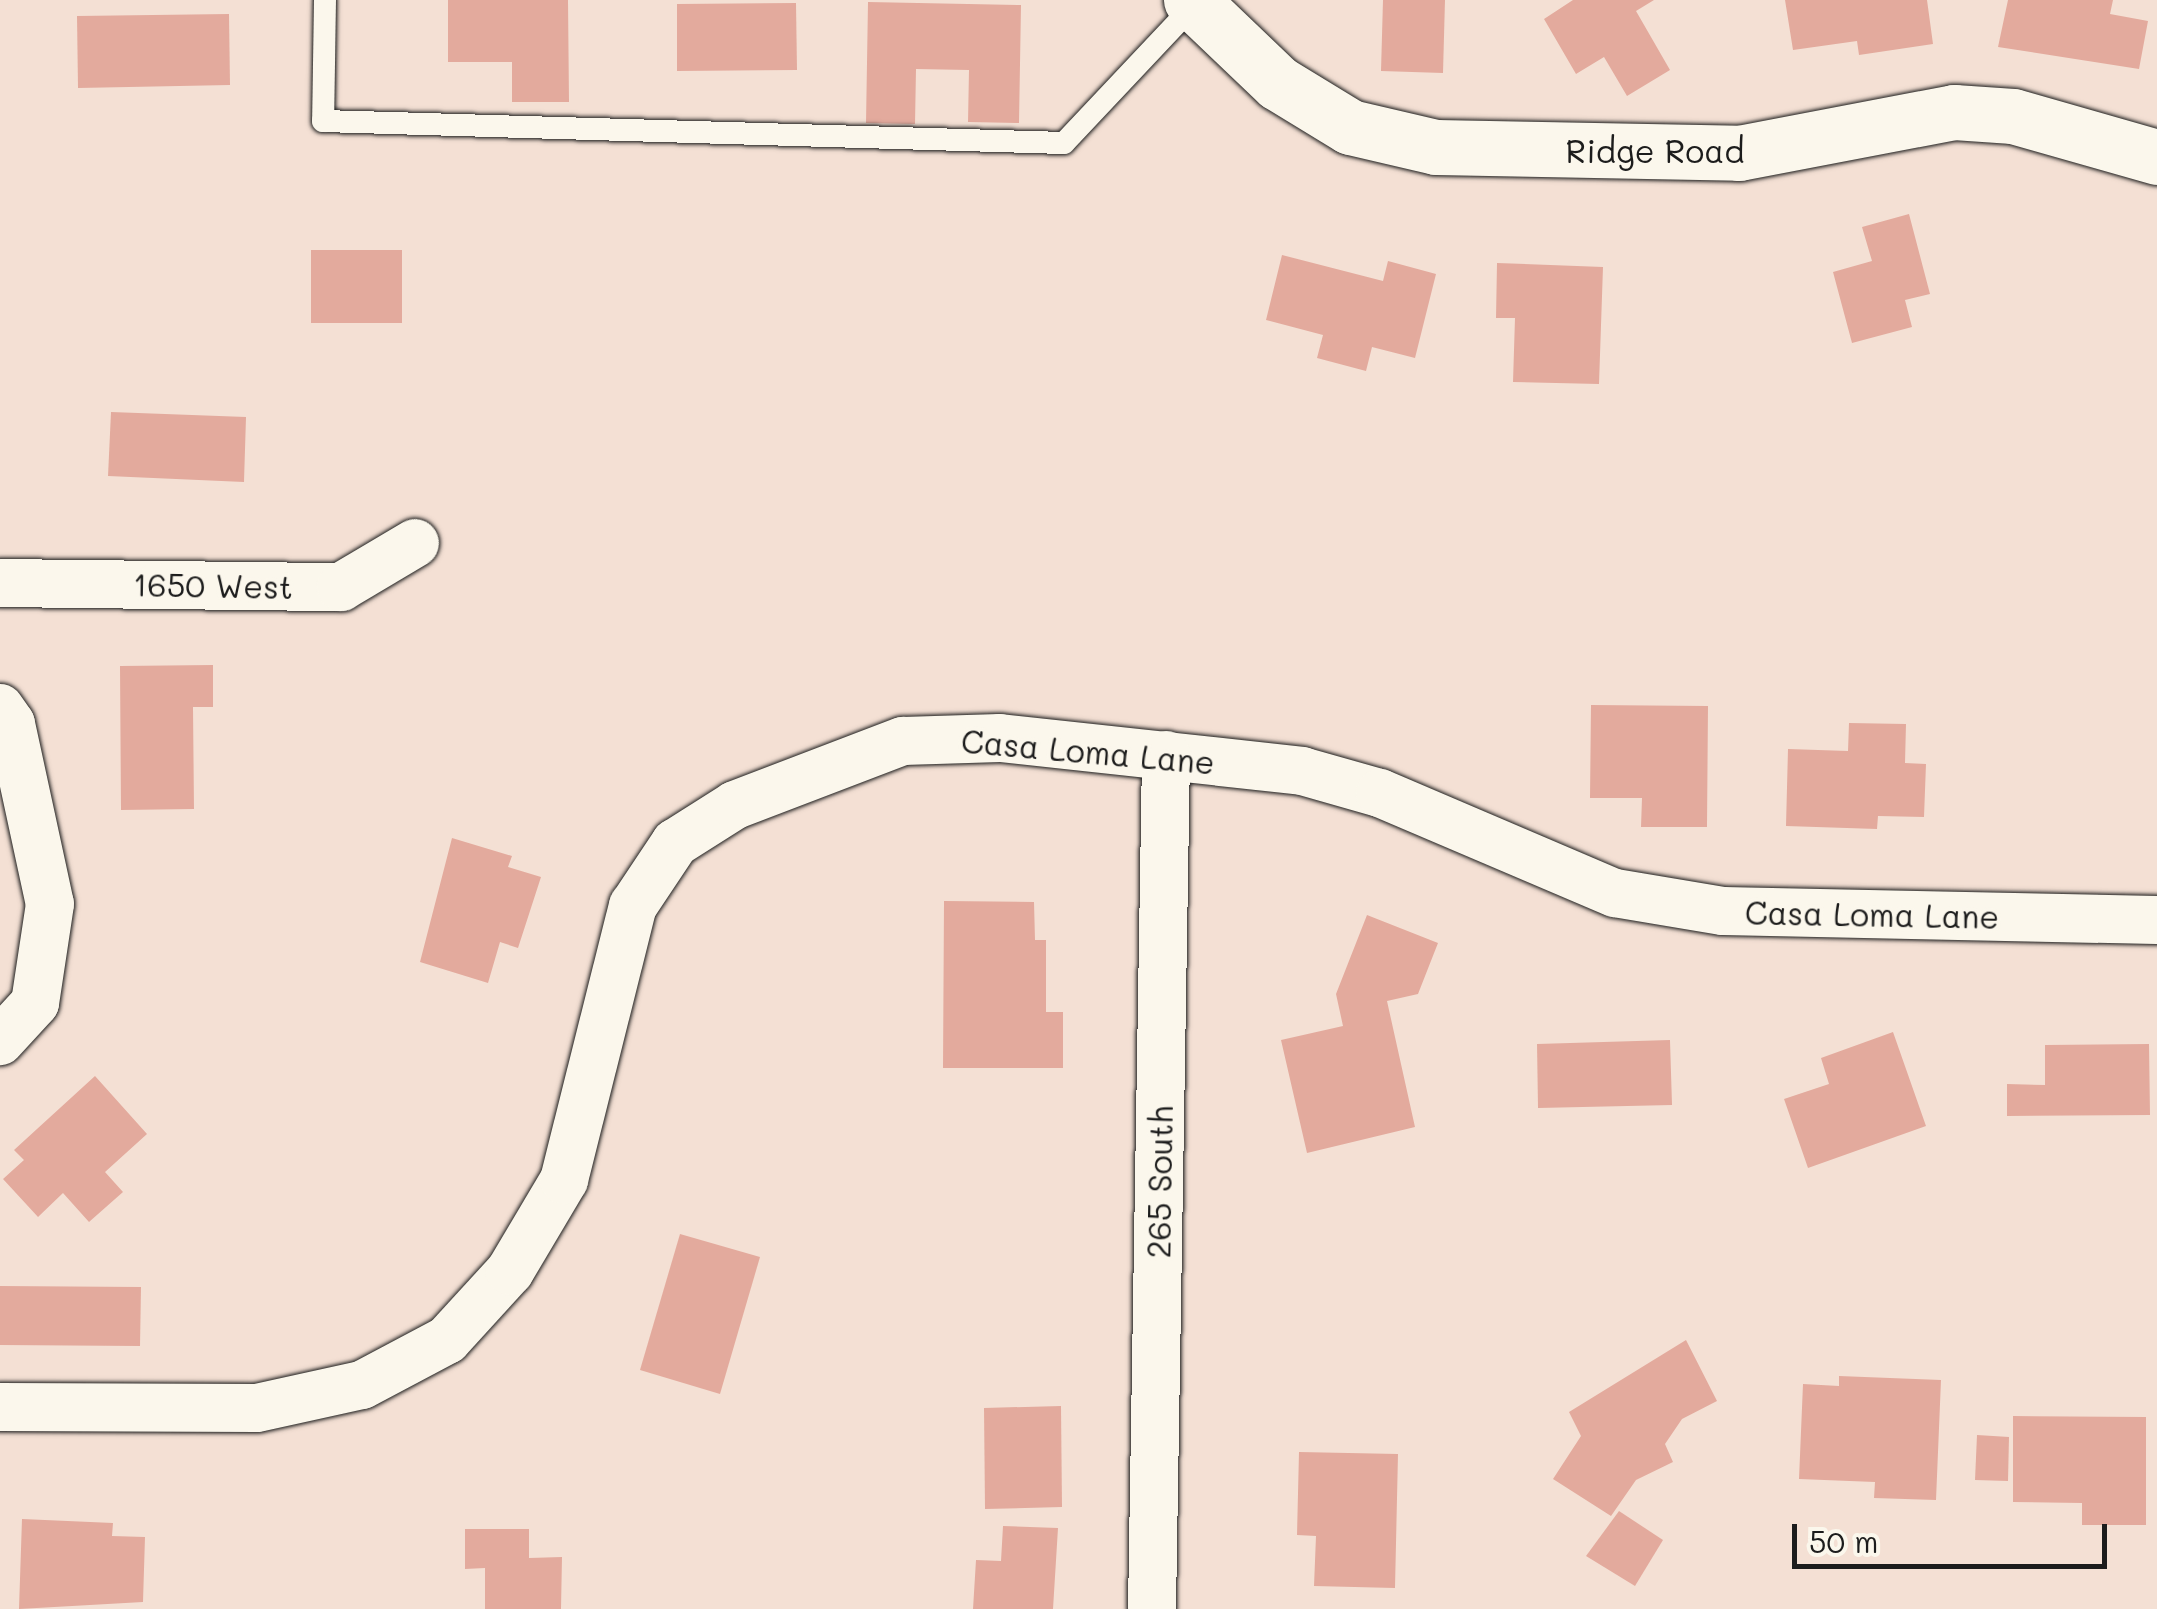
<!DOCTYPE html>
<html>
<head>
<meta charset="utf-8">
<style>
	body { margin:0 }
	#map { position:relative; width:2157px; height:1609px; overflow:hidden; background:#f4e0d4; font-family:Mali,sans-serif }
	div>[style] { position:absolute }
	.building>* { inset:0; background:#e3aa9d }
	.roads { filter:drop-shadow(0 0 2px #1c1c1c) drop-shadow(0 0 2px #1c1c1c) }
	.service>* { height:22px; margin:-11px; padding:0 11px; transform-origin:11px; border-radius:11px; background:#fbf7ec }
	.minor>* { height:48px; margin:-24px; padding:0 24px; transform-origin:24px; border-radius:24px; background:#fbf7ec }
	.tertiary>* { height:55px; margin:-27.5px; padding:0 27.5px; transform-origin:27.5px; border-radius:27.5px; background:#fbf7ec }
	span { translate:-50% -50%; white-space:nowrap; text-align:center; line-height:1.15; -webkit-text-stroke:8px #fbf7ec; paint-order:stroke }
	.street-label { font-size:32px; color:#1c1c1c }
	.scale { position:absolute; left:1792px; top:1524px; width:315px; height:45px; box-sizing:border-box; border:5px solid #1c1c1c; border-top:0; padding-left:12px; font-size:30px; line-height:35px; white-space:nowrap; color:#1c1c1c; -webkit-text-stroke:8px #fbf7ec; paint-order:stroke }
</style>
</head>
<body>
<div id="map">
	<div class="building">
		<div style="clip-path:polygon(448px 0,568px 0,569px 102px,512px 102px,512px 62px,448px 62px)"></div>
		<div style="clip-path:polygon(1383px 0,1445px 0,1443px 73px,1381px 71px)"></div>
		<div style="clip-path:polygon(1573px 0,1654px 0,1636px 11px,1670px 70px,1627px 96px,1604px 57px,1576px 74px,1544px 19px)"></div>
		<div style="clip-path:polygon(1785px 0,1927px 0,1933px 44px,1859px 55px,1857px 41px,1793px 50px)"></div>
		<div style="clip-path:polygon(2008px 0,2113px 0,2110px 14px,2148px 21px,2139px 69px,1998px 47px)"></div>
		<div style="clip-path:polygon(868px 2px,1021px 5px,1019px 123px,968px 122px,969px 70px,916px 69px,915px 124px,866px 123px)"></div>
		<div style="clip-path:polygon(796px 3px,797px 70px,677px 71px,677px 4px)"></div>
		<div style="clip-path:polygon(229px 14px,230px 85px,78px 88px,77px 16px)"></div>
		<div style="clip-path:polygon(1909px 214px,1930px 294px,1905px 300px,1912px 327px,1852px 343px,1833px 272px,1872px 261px,1862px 227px)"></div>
		<div style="clip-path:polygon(311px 250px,402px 250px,402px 323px,311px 323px)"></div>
		<div style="clip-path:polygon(1282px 255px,1383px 281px,1388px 261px,1436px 274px,1415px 358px,1372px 347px,1366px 371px,1317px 358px,1323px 335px,1266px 320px)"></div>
		<div style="clip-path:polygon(1497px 263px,1603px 267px,1599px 384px,1513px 382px,1515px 318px,1496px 318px)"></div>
		<div style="clip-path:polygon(111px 412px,246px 417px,244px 482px,108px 476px)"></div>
		<div style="clip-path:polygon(213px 665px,213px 707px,193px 707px,194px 809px,121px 810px,120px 666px)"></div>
		<div style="clip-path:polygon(1591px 705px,1708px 706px,1707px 827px,1641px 827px,1642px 798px,1590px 798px)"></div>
		<div style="clip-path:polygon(1849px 723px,1906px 724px,1905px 763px,1926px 764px,1924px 817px,1878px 816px,1877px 829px,1786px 826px,1788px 749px,1848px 751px)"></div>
		<div style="clip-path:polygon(452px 838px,512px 856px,508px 867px,541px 877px,518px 948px,500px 942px,488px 983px,420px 962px)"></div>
		<div style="clip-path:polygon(944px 901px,1034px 902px,1035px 940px,1046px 940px,1046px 1012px,1063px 1012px,1063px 1068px,943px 1068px)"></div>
		<div style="clip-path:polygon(1367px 915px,1438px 943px,1418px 994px,1387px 1001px,1415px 1127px,1307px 1153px,1281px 1040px,1343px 1026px,1336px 994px)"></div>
		<div style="clip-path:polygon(1893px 1032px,1926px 1126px,1808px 1168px,1784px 1099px,1829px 1084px,1821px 1058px)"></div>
		<div style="clip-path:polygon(1670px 1040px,1672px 1105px,1538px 1108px,1537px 1044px)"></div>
		<div style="clip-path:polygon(2149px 1044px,2150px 1115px,2007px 1116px,2007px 1084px,2045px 1085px,2045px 1045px)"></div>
		<div style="clip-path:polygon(95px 1076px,147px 1134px,105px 1172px,123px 1192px,89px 1222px,63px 1193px,38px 1217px,3px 1179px,24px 1160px,14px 1150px)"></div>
		<div style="clip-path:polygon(680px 1234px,760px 1257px,720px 1394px,640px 1370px)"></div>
		<div style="clip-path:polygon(0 1286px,141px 1287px,140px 1346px,0 1345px)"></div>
		<div style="clip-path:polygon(1686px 1340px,1717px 1401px,1682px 1419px,1665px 1444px,1673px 1462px,1636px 1480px,1611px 1516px,1553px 1479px,1581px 1436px,1569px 1412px)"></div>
		<div style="clip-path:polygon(1839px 1376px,1941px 1380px,1936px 1500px,1874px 1498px,1875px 1482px,1799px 1479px,1803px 1384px,1839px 1386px)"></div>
		<div style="clip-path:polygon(1061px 1406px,1062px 1507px,985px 1509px,984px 1408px)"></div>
		<div style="clip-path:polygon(2013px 1416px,2146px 1417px,2146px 1525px,2082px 1525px,2082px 1503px,2013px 1502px)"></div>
		<div style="clip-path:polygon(1977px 1435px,2009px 1437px,2008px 1481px,1975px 1480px)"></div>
		<div style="clip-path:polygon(1299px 1452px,1398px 1454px,1395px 1588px,1314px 1586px,1316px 1536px,1297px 1535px)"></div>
		<div style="clip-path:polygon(1619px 1511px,1663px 1540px,1635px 1586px,1586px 1556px)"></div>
		<div style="clip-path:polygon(22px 1519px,113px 1523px,112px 1536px,145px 1537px,143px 1602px,19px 1609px)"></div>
		<div style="clip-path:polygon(1003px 1526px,1058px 1528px,1053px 1609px,973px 1609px,976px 1560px,1001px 1561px)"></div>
		<div style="clip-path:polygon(465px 1529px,529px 1529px,529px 1558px,562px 1557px,561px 1609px,485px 1609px,485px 1568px,465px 1569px)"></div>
	</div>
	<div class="roads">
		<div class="service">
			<div style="left:325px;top:0;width:121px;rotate:90.9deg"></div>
			<div style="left:323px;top:121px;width:741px;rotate:1.7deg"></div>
			<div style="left:1064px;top:143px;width:191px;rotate:-46.7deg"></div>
		</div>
		<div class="minor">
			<div style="left:0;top:583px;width:341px;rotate:0.7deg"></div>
			<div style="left:341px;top:587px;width:86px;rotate:-30.7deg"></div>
			<div style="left:0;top:708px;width:19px;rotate:55deg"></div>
			<div style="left:11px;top:724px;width:184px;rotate:77.8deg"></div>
			<div style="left:50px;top:904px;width:100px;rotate:98.6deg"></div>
			<div style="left:35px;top:1003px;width:52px;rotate:132.6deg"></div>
			<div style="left:0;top:1407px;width:257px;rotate:0.2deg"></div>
			<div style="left:257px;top:1408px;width:107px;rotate:-12.4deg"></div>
			<div style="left:362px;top:1385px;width:96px;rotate:-27.9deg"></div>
			<div style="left:447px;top:1340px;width:93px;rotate:-47.6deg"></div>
			<div style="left:510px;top:1271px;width:106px;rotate:-59.3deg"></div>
			<div style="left:564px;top:1180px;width:283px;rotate:-75.9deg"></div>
			<div style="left:633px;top:906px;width:76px;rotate:-56.3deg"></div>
			<div style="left:675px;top:843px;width:71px;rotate:-32.3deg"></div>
			<div style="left:735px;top:805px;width:180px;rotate:-20.9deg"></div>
			<div style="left:903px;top:741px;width:97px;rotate:-1.8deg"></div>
			<div style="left:1000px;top:738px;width:304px;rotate:6.2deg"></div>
			<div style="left:1302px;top:771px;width:81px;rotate:15.8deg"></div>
			<div style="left:1380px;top:793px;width:255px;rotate:23.1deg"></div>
			<div style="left:1615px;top:893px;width:109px;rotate:9.5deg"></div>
			<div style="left:1723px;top:911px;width:434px;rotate:1.2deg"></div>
			<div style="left:1152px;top:1609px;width:854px;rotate:-89.06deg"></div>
		</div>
		<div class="tertiary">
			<div style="left:1191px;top:0;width:120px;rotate:43.7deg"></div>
			<div style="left:1278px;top:83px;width:84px;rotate:31.4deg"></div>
			<div style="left:1350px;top:127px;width:88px;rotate:13.1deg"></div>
			<div style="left:1436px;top:147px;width:303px;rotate:1.1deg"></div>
			<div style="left:1739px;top:153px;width:219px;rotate:-10.8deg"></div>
			<div style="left:1954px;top:112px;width:59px;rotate:3.9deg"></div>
			<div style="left:2013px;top:116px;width:150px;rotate:15.9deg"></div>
		</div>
	</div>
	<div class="street-label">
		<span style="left:1655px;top:150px">Ridge Road</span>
		<span style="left:213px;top:585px;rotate:1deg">1650 West</span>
		<span style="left:1088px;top:751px;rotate:5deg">Casa Loma Lane</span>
		<span style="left:1872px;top:914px;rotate:1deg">Casa Loma Lane</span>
		<span style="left:1159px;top:1182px;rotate:-89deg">265 South</span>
	</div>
	<div class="scale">50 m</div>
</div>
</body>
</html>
